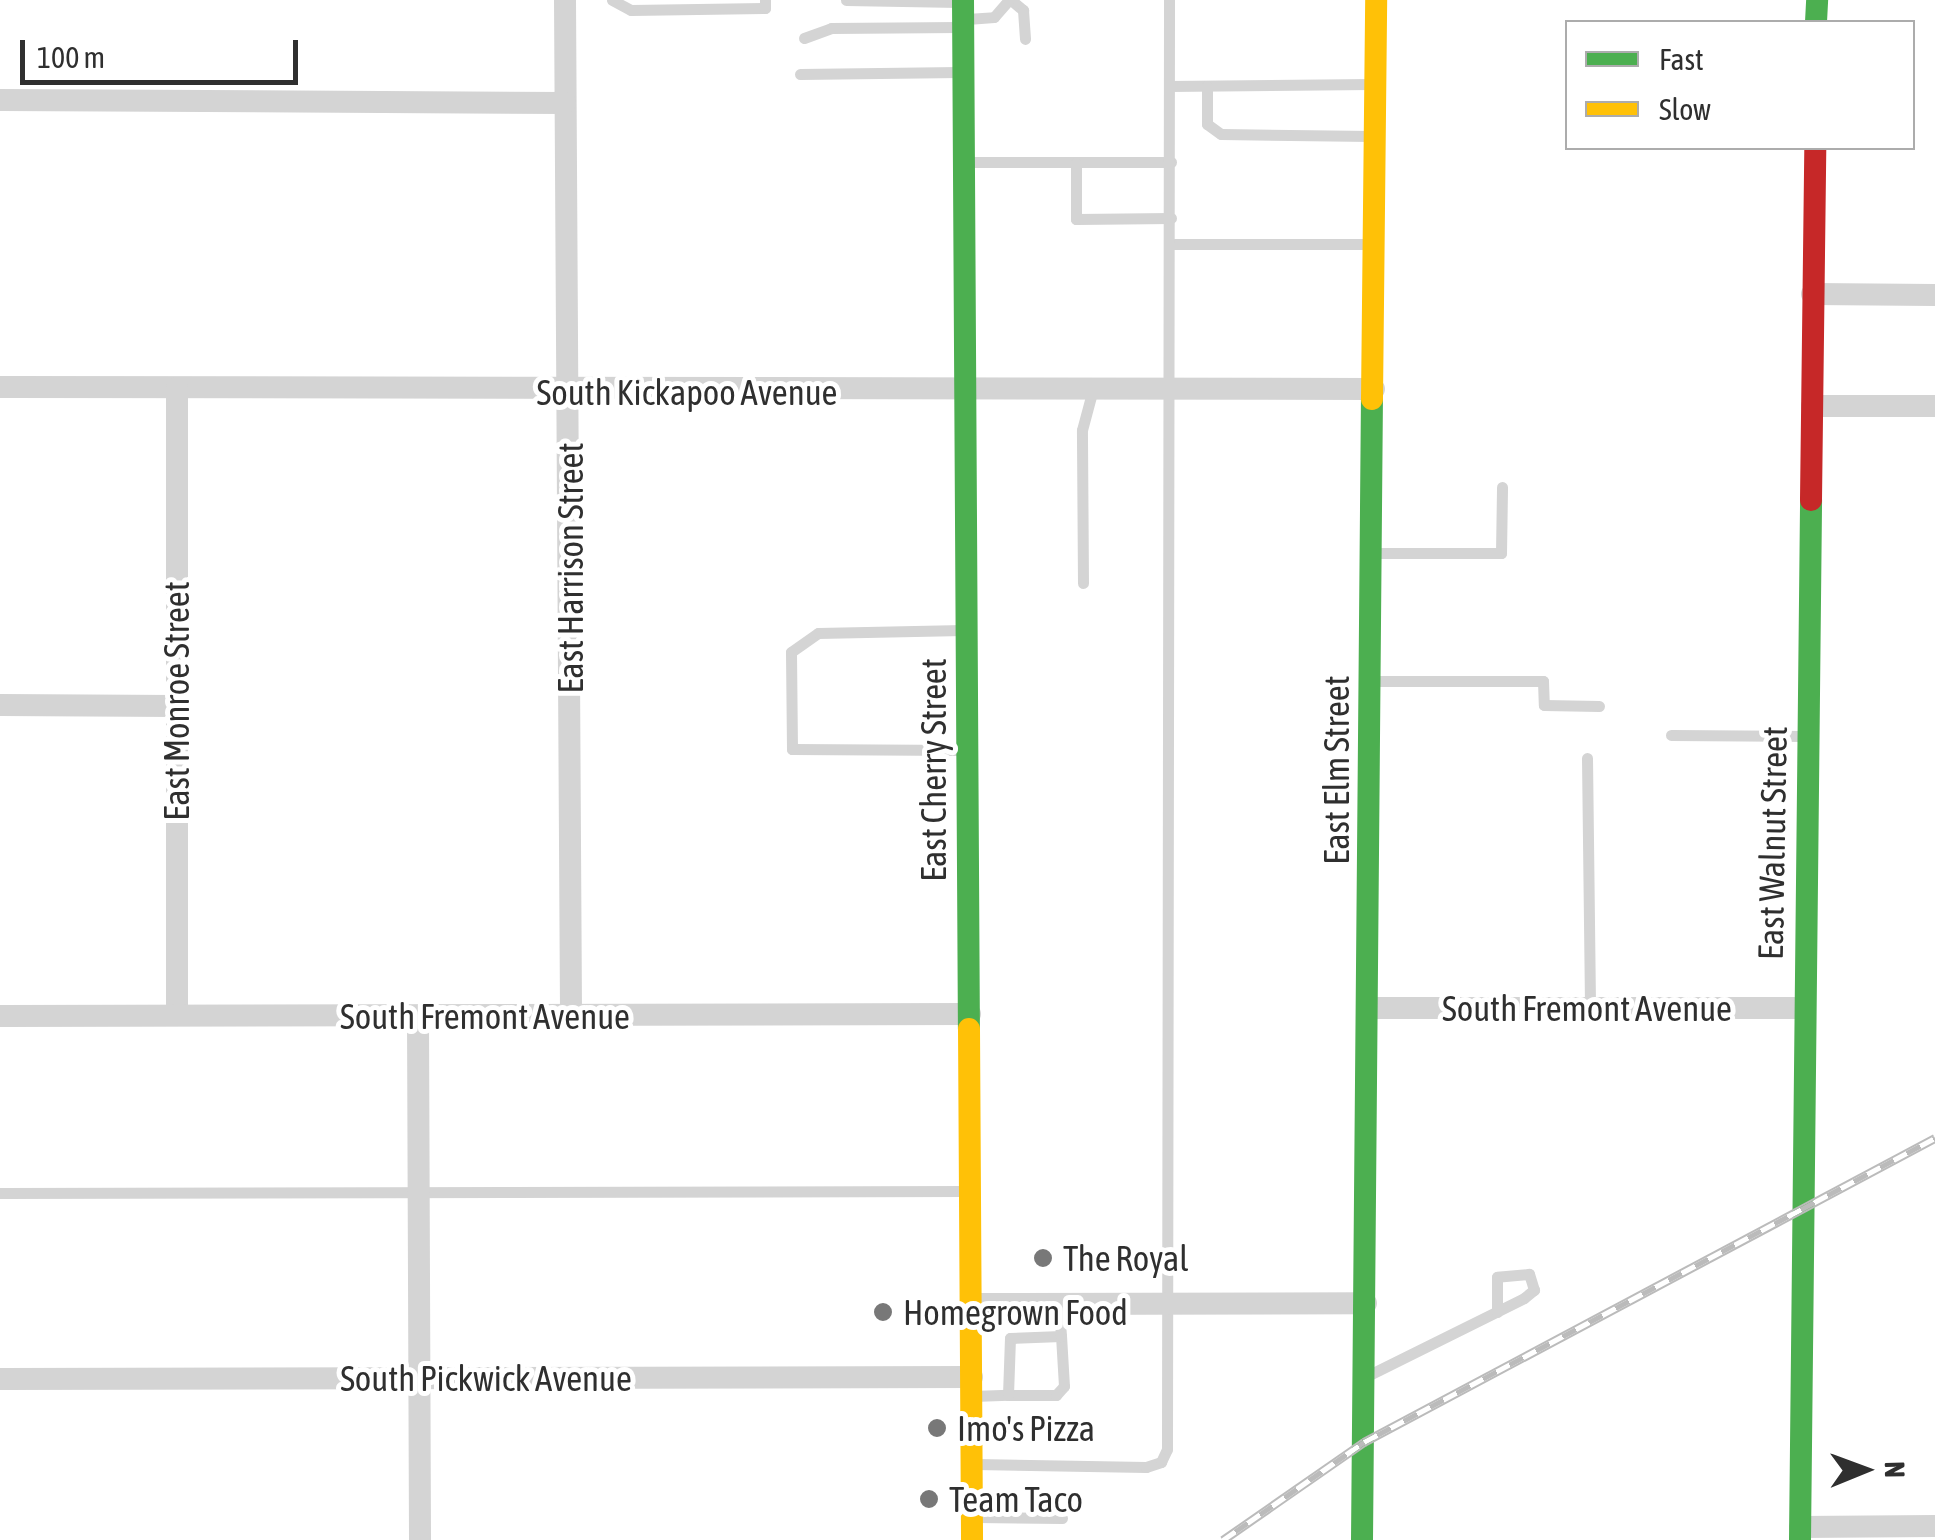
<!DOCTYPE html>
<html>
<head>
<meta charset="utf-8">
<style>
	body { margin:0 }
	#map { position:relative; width:1935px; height:1540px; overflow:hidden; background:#fff; font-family:"Asap Condensed",sans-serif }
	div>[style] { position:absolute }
	.lane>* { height:11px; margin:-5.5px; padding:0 5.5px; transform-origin:5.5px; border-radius:5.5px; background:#d4d4d4 }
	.street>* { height:22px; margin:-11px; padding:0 11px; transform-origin:11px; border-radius:11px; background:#d4d4d4 }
	.fast>* { height:22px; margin:-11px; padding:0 11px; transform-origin:11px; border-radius:11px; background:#4caf50 }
	.slow>* { height:22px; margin:-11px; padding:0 11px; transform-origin:11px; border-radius:11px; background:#ffc107 }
	.jam>* { height:22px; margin:-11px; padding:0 11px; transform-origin:11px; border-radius:11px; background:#c62828 }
	.rail>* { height:9px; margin-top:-4.5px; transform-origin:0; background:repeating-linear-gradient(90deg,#fff 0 15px,#bbb 0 30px); box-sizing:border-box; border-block:2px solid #bbb }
	.dots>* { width:28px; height:28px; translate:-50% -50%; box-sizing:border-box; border:5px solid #fff; border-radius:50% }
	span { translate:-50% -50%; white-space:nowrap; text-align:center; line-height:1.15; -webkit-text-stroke:10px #fff; paint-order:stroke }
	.street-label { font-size:35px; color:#2f2f2f }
	.poi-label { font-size:35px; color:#2f2f2f }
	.left { translate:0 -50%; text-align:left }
	.legend { position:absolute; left:1565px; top:20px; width:350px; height:130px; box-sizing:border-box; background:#fff; border:2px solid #acacac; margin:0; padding:12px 18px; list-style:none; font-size:30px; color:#2f2f2f }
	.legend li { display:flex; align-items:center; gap:20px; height:50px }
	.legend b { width:50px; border:2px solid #acacac }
	.north { position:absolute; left:1815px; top:1420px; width:100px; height:100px; -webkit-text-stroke:8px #fff; paint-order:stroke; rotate:89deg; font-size:28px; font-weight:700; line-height:40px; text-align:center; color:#2f2f2f }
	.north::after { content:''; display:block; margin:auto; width:35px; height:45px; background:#2f2f2f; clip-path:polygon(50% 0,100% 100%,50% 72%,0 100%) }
	.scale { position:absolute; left:20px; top:40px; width:278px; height:45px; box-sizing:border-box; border:5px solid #2f2f2f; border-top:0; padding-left:12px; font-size:30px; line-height:35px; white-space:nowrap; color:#2f2f2f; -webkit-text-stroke:8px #fff; paint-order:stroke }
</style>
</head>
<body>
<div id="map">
	<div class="lane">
		<div style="left:612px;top:0;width:21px;rotate:28deg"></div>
		<div style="left:631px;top:10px;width:134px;rotate:-0.9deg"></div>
		<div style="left:765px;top:8px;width:8px;rotate:-90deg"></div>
		<div style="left:846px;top:0;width:113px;rotate:1deg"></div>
		<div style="left:1011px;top:0;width:16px;rotate:40deg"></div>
		<div style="left:1023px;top:10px;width:29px;rotate:86deg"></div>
		<div style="left:967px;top:19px;width:27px;rotate:-4deg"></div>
		<div style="left:994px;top:17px;width:23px;rotate:-49deg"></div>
		<div style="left:804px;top:38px;width:29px;rotate:-20deg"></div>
		<div style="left:831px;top:28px;width:128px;rotate:-0.4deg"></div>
		<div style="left:800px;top:74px;width:159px;rotate:-0.7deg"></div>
		<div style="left:1169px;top:86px;width:202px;rotate:-0.6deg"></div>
		<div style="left:1207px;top:86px;width:38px;rotate:90deg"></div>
		<div style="left:1207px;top:124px;width:17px;rotate:36deg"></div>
		<div style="left:1221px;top:134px;width:150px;rotate:0.8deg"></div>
		<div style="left:965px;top:162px;width:206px"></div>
		<div style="left:1076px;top:163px;width:56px;rotate:90deg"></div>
		<div style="left:1076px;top:219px;width:95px;rotate:-0.6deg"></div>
		<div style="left:1171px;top:244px;width:201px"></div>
		<div style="left:1376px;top:553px;width:125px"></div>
		<div style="left:1501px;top:553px;width:66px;rotate:-89.1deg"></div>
		<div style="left:1083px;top:583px;width:153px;rotate:-90.4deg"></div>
		<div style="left:1082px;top:430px;width:42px;rotate:-75deg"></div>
		<div style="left:1372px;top:681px;width:171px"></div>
		<div style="left:1543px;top:681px;width:24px;rotate:88deg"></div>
		<div style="left:1544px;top:705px;width:55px;rotate:1deg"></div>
		<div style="left:1671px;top:735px;width:133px;rotate:0.4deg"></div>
		<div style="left:962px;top:750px;width:170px;rotate:-179.7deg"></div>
		<div style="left:792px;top:749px;width:97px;rotate:-90.6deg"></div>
		<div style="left:791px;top:652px;width:33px;rotate:-35deg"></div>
		<div style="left:818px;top:633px;width:145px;rotate:-1.2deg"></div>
		<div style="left:1587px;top:758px;width:250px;rotate:89.3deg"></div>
		<div style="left:0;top:1193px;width:967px;rotate:-0.12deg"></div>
		<div style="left:1369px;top:1375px;width:173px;rotate:-26.4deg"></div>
		<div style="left:1524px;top:1298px;width:13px;rotate:-39deg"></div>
		<div style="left:1534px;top:1290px;width:17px;rotate:-107deg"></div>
		<div style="left:1529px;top:1274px;width:32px;rotate:175deg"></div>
		<div style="left:1497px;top:1277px;width:35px;rotate:90deg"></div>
		<div style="left:1008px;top:1395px;width:48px"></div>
		<div style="left:1056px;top:1395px;width:12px;rotate:-48deg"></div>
		<div style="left:1064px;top:1386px;width:50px;rotate:-93.4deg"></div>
		<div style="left:973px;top:1396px;width:35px;rotate:-2deg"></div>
		<div style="left:1008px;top:1395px;width:57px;rotate:-88deg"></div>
		<div style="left:1010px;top:1338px;width:51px;rotate:-2.2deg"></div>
		<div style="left:1061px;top:1336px;width:32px;rotate:-94deg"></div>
		<div style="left:975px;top:1464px;width:171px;rotate:1deg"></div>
		<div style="left:1146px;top:1467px;width:16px;rotate:-18deg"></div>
		<div style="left:1161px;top:1462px;width:14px;rotate:-65deg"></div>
		<div style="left:1167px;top:1449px;width:1449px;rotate:-89.92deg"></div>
		<div style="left:976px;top:1517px;width:86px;rotate:0.7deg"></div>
	</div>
	<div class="street">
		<div style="left:565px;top:0;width:1016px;rotate:89.66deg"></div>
		<div style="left:0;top:100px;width:565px;rotate:0.3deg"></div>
		<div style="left:1812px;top:294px;width:123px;rotate:0.5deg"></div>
		<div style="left:0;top:387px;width:1374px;rotate:0.08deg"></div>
		<div style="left:1812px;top:406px;width:123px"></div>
		<div style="left:0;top:705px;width:175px;rotate:0.3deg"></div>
		<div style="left:1369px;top:1008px;width:436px"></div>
		<div style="left:177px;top:1015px;width:627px;rotate:-90deg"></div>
		<div style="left:0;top:1016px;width:970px;rotate:-0.12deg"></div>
		<div style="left:418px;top:1018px;width:522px;rotate:89.78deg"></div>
		<div style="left:972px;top:1304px;width:394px;rotate:-0.1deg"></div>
		<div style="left:0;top:1379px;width:972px;rotate:-0.12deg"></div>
		<div style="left:1800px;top:1527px;width:135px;rotate:-0.4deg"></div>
	</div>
	<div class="fast">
		<div style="left:963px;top:0;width:1029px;rotate:89.67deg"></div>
		<div style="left:1816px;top:22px;width:22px;rotate:-87deg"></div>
		<div style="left:1362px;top:1540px;width:1141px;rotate:-89.5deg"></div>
		<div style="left:1800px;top:1540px;width:1040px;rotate:-89.39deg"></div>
	</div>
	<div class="slow">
		<div style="left:1372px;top:399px;width:399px;rotate:-89.4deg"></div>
		<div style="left:969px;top:1029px;width:511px;rotate:89.66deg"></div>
	</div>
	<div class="jam">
		<div style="left:1811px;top:500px;width:352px;rotate:-89.3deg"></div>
	</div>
	<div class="rail">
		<div style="left:1223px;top:1540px;width:172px;rotate:-34.8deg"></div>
		<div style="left:1364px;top:1442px;width:647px;rotate:-28.03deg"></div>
	</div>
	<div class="dots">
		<div style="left:1043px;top:1258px;background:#787878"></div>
		<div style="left:883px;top:1312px;background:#787878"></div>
		<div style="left:937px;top:1428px;background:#787878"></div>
		<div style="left:929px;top:1499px;background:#787878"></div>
	</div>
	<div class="street-label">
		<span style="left:687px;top:392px">South Kickapoo Avenue</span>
		<span style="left:570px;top:568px;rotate:-90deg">East Harrison Street</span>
		<span style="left:176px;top:701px;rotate:-90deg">East Monroe Street</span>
		<span style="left:933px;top:770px;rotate:-90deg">East Cherry Street</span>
		<span style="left:1336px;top:770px;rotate:-90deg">East Elm Street</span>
		<span style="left:1772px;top:843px;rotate:-89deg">East Walnut Street</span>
		<span style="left:1587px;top:1008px">South Fremont Avenue</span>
		<span style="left:485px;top:1016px">South Fremont Avenue</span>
		<span style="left:486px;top:1378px">South Pickwick Avenue</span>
	</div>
	<div class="poi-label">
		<span class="left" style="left:1063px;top:1258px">The Royal</span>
		<span class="left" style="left:903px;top:1312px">Homegrown Food</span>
		<span class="left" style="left:957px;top:1428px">Imo's Pizza</span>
		<span class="left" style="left:949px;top:1499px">Team Taco</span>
	</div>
	<ul class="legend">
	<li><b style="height:12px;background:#4caf50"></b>Fast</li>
	<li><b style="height:12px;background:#ffc107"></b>Slow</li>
	</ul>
	<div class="north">N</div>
	<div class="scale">100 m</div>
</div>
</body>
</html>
